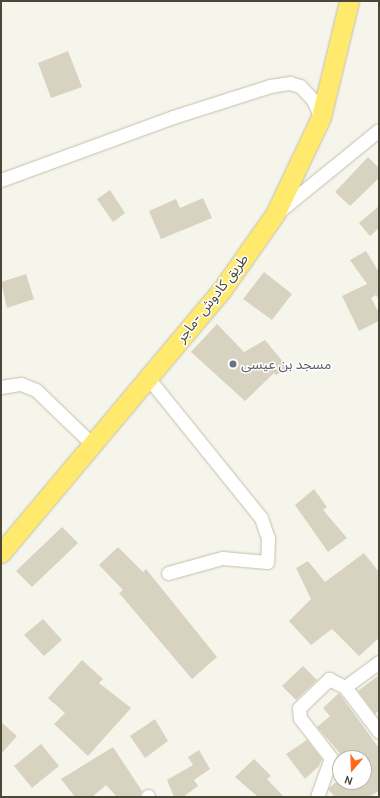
<!DOCTYPE html>
<html>
<head>
<meta charset="utf-8">
<style>
	body { margin:0 }
	#map { position:relative; width:380px; height:798px; overflow:hidden; background:#f6f5eb; font-family:Cabin,"Noto Sans Arabic",sans-serif }
	div>[style] { position:absolute }
	.building>* { inset:0; background:#d8d3c0 }
	.roads { filter:drop-shadow(0 0 1px #c2bfad) drop-shadow(0 0 1px #c2bfad) }
	.minor>* { height:13px; margin:-6.5px; padding:0 6.5px; transform-origin:6.5px; border-radius:6.5px; background:#fff }
	.highway>* { height:19px; margin:-9.5px; padding:0 9.5px; transform-origin:9.5px; border-radius:9.5px; background:#ffea6d }
	.dots>* { width:11px; height:11px; translate:-50% -50%; box-sizing:border-box; border:2px solid #fff; border-radius:50% }
	span { translate:-50% -50%; white-space:nowrap; text-align:center; line-height:1.15; -webkit-text-stroke:3px #fff; paint-order:stroke }
	.street-label { font-size:14px; color:#4b4738 }
	.worship-label { font-size:14px; color:#5b616d }
	.left { translate:0 -50%; text-align:left }
	.frame { position:absolute; inset:0; border:2px solid #4b4738; pointer-events:none }
	.north { position:absolute; left:332px; top:750px; width:40px; height:40px; box-sizing:border-box; background:#fff; border:1px solid #b7b5af; border-radius:50%; rotate:199deg; font-size:11px; font-weight:700; line-height:16px; text-align:center; color:#4b4738 }
	.north::after { content:''; display:block; margin:auto; width:14px; height:18px; background:#ff6819; clip-path:polygon(50% 0,100% 100%,50% 72%,0 100%) }
</style>
</head>
<body>
<div id="map">
	<div class="building">
		<div style="clip-path:polygon(68px 51px,82px 87px,51px 98px,38px 63px)"></div>
		<div style="clip-path:polygon(368px 157px,379px 168px,379px 178px,350px 206px,335px 192px)"></div>
		<div style="clip-path:polygon(110px 190px,125px 213px,113px 222px,97px 199px)"></div>
		<div style="clip-path:polygon(203px 198px,212px 218px,161px 239px,149px 211px,176px 199px,180px 208px)"></div>
		<div style="clip-path:polygon(379px 206px,379px 228px,370px 236px,359px 223px)"></div>
		<div style="clip-path:polygon(366px 251px,379px 272px,379px 300px,376px 295px,371px 298px,379px 313px,379px 321px,359px 331px,342px 296px,367px 284px,350px 260px)"></div>
		<div style="clip-path:polygon(264px 272px,292px 294px,272px 320px,243px 299px)"></div>
		<div style="clip-path:polygon(26px 274px,34px 299px,7px 308px,1px 282px)"></div>
		<div style="clip-path:polygon(217px 324px,244px 352px,265px 340px,288px 368px,276px 375px,274px 373px,245px 401px,191px 352px)"></div>
		<div style="clip-path:polygon(314px 489px,327px 507px,323px 510px,347px 538px,328px 552px,295px 505px)"></div>
		<div style="clip-path:polygon(62px 527px,78px 543px,32px 587px,16px 571px)"></div>
		<div style="clip-path:polygon(118px 547px,143px 572px,146px 569px,217px 657px,192px 679px,119px 593px,123px 590px,99px 565px)"></div>
		<div style="clip-path:polygon(364px 553px,379px 572px,379px 638px,359px 656px,332px 629px,311px 645px,289px 621px,311px 599px,296px 568px,308px 561px,325px 582px)"></div>
		<div style="clip-path:polygon(43px 619px,62px 640px,44px 656px,24px 635px)"></div>
		<div style="clip-path:polygon(82px 660px,103px 679px,99px 683px,131px 708px,88px 756px,54px 724px,65px 713px,48px 698px)"></div>
		<div style="clip-path:polygon(303px 666px,317px 680px,296px 700px,282px 686px)"></div>
		<div style="clip-path:polygon(379px 675px,379px 710px,375px 714px,358px 691px)"></div>
		<div style="clip-path:polygon(339px 693px,379px 748px,379px 791px,369px 797px,335px 797px,328px 789px,336px 782px,364px 782px,364px 758px,344px 758px,317px 727px,330px 716px,323px 708px)"></div>
		<div style="clip-path:polygon(155px 719px,168px 741px,145px 758px,130px 736px)"></div>
		<div style="clip-path:polygon(1px 722px,17px 736px,1px 754px)"></div>
		<div style="clip-path:polygon(307px 740px,322px 759px,319px 766px,305px 779px,286px 754px)"></div>
		<div style="clip-path:polygon(41px 744px,59px 766px,32px 788px,14px 766px)"></div>
		<div style="clip-path:polygon(113px 747px,142px 791px,140px 797px,117px 797px,106px 785px,92px 797px,75px 797px,61px 779px)"></div>
		<div style="clip-path:polygon(199px 750px,210px 769px,194px 780px,198px 786px,183px 797px,174px 797px,167px 780px,193px 765px,188px 757px)"></div>
		<div style="clip-path:polygon(254px 759px,271px 776px,267px 779px,284px 797px,258px 797px,235px 777px)"></div>
	</div>
	<div class="roads">
		<div class="minor">
			<div style="left:1px;top:180px;width:183px;rotate:-20.1deg"></div>
			<div style="left:173px;top:117px;width:102px;rotate:-17.7deg"></div>
			<div style="left:270px;top:86px;width:20px;rotate:-9deg"></div>
			<div style="left:290px;top:83px;width:10px;rotate:17deg"></div>
			<div style="left:300px;top:86px;width:19px;rotate:47deg"></div>
			<div style="left:313px;top:100px;width:19px;rotate:65deg"></div>
			<div style="left:278px;top:212px;width:130px;rotate:-39.1deg"></div>
			<div style="left:149px;top:379px;width:179px;rotate:51.1deg"></div>
			<div style="left:261px;top:518px;width:21px;rotate:71deg"></div>
			<div style="left:268px;top:538px;width:24px;rotate:92deg"></div>
			<div style="left:267px;top:562px;width:45px;rotate:-174.9deg"></div>
			<div style="left:222px;top:558px;width:56px;rotate:164.5deg"></div>
			<div style="left:1px;top:387px;width:20px;rotate:-9deg"></div>
			<div style="left:21px;top:384px;width:16px;rotate:22deg"></div>
			<div style="left:36px;top:390px;width:78px;rotate:44deg"></div>
			<div style="left:379px;top:662px;width:42px;rotate:143.7deg"></div>
			<div style="left:345px;top:687px;width:56px;rotate:52.9deg"></div>
			<div style="left:148px;top:796px;width:1px;rotate:90deg"></div>
			<div style="left:317px;top:797px;width:41px;rotate:-70.3deg"></div>
			<div style="left:331px;top:758px;width:51px;rotate:-127.8deg"></div>
			<div style="left:300px;top:718px;width:10px;rotate:-96deg"></div>
			<div style="left:299px;top:708px;width:42px;rotate:-44deg"></div>
			<div style="left:329px;top:679px;width:18px;rotate:27deg"></div>
		</div>
		<div class="highway">
			<div style="left:1px;top:553px;width:346px;rotate:-50deg"></div>
			<div style="left:223px;top:288px;width:90px;rotate:-54.9deg"></div>
			<div style="left:275px;top:214px;width:107px;rotate:-64.6deg"></div>
			<div style="left:321px;top:117px;width:119px;rotate:-76.4deg"></div>
		</div>
	</div>
	<div class="dots">
		<div style="left:233px;top:364px;background:#6b7280"></div>
	</div>
	<div class="street-label">
		<span style="left:212px;top:298px;rotate:-52deg">طريق كادوش -ماجر</span>
	</div>
	<div class="worship-label">
		<span class="left" style="left:241px;top:364px">مسجد بن عيسى</span>
	</div>
	<div class="frame"></div>
	<div class="north">N</div>
</div>
</body>
</html>
